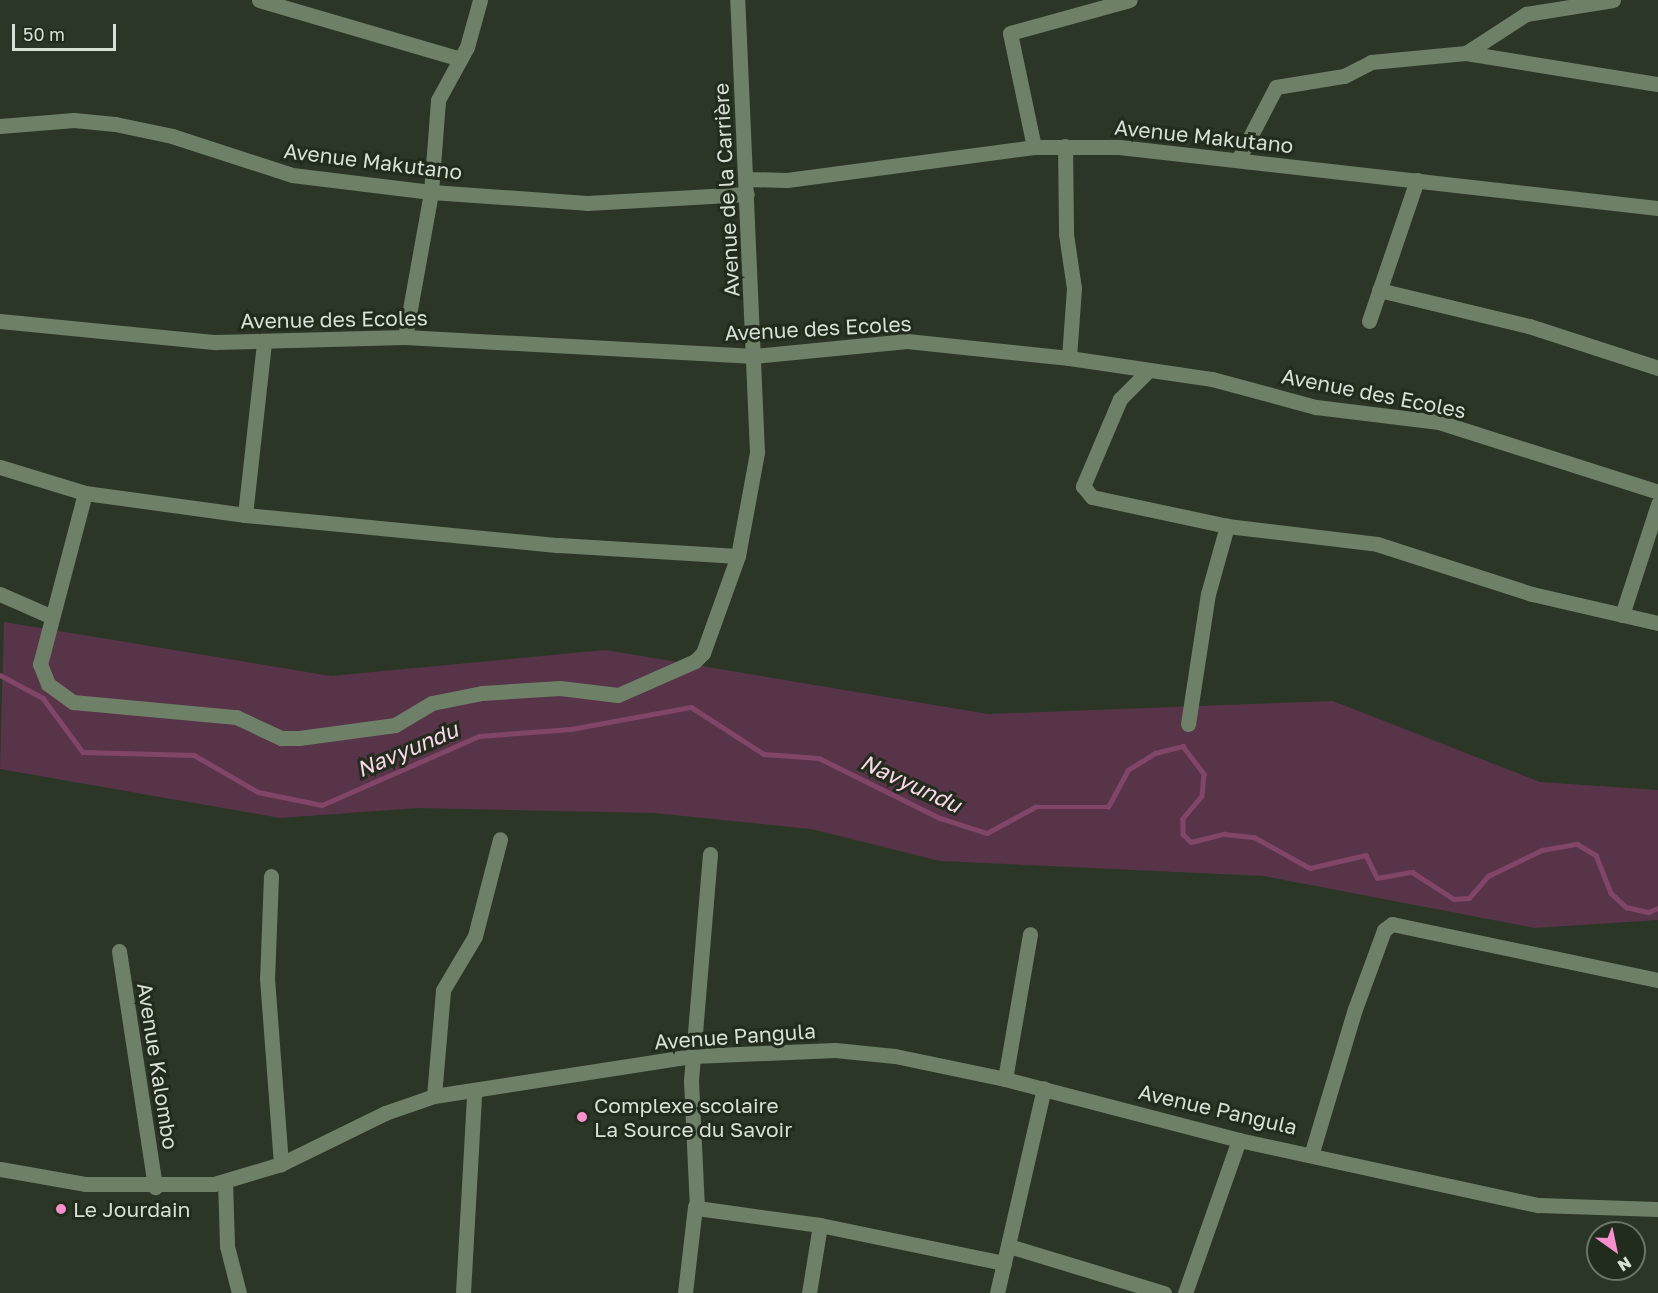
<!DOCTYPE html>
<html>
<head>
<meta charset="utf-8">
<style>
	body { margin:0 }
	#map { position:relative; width:1658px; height:1293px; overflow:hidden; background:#2c3627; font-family:"Golos Text",sans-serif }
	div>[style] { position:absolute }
	.green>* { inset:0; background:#583449 }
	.stream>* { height:4.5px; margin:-2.25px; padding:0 2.25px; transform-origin:2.25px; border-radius:2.25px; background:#814568 }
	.minor>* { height:15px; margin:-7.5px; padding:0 7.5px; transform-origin:7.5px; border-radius:7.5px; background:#6e8067 }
	.dots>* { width:16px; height:16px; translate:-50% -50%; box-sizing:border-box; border:3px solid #222c1d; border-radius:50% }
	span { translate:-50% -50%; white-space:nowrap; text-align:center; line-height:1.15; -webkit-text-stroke:6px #222c1d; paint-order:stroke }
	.street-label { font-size:21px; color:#d8dfd5 }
	.poi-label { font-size:21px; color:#d8dfd5 }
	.left { translate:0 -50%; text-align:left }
	.water-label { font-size:22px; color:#fcd6ea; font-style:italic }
	.north { position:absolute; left:1586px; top:1221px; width:60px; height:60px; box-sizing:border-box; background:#222c1d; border:2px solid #6b7467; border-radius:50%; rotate:147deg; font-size:16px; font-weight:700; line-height:24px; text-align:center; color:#d8dfd5 }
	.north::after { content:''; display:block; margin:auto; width:21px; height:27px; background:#f790cd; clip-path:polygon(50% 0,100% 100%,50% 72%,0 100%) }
	.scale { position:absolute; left:12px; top:24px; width:104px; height:27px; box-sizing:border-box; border:3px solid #d8dfd5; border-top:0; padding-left:8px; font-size:18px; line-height:21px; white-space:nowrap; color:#d8dfd5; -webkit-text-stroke:4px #222c1d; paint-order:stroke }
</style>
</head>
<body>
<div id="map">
	<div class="green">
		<div style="clip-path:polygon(4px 622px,331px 676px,605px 650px,988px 714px,1333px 701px,1540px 782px,1658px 790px,1658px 920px,1535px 928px,1264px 876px,940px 861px,811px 829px,654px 813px,418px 808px,280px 818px,0 769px)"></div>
	</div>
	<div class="stream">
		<div style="left:0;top:675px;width:49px;rotate:28.1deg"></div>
		<div style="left:43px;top:698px;width:67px;rotate:53.5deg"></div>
		<div style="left:83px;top:752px;width:111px;rotate:1.5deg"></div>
		<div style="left:194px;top:755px;width:74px;rotate:30deg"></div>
		<div style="left:258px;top:792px;width:65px;rotate:11.5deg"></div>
		<div style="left:322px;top:805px;width:171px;rotate:-23.7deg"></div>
		<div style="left:479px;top:736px;width:92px;rotate:-4.4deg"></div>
		<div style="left:571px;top:729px;width:122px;rotate:-10.4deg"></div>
		<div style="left:691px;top:707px;width:87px;rotate:32.8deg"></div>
		<div style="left:764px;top:754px;width:55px;rotate:4.2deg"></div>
		<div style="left:819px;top:758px;width:135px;rotate:26.4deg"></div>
		<div style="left:940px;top:818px;width:49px;rotate:17.7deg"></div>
		<div style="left:987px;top:833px;width:55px;rotate:-28.4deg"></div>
		<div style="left:1035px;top:807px;width:73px"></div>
		<div style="left:1108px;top:807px;width:42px;rotate:-61.6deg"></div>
		<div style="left:1128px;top:770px;width:32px;rotate:-32deg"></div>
		<div style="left:1155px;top:753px;width:29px;rotate:-14deg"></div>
		<div style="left:1183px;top:746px;width:35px;rotate:53deg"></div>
		<div style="left:1204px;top:774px;width:22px;rotate:95deg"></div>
		<div style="left:1202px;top:796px;width:30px;rotate:130deg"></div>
		<div style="left:1183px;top:819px;width:15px;rotate:90deg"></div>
		<div style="left:1183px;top:834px;width:11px;rotate:45deg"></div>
		<div style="left:1191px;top:842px;width:34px;rotate:-14deg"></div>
		<div style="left:1224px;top:834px;width:30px;rotate:6deg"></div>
		<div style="left:1254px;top:837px;width:64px;rotate:29deg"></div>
		<div style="left:1310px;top:868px;width:57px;rotate:-13.1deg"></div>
		<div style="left:1366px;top:855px;width:25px;rotate:64deg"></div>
		<div style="left:1377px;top:878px;width:36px;rotate:-10deg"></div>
		<div style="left:1412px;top:872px;width:50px;rotate:32.7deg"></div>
		<div style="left:1454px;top:899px;width:15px;rotate:-4deg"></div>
		<div style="left:1469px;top:898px;width:29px;rotate:-49deg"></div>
		<div style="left:1488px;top:876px;width:60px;rotate:-25.7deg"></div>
		<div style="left:1542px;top:850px;width:36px;rotate:-10deg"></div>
		<div style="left:1577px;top:844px;width:22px;rotate:30deg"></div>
		<div style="left:1596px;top:855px;width:41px;rotate:68.5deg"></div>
		<div style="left:1611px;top:893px;width:21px;rotate:43deg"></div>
		<div style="left:1626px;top:907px;width:23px;rotate:13deg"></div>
		<div style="left:1648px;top:912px;width:11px;rotate:-22deg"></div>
	</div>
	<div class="minor">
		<div style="left:259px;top:0;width:210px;rotate:16.3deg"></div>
		<div style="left:1466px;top:53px;width:72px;rotate:-33deg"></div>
		<div style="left:1526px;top:14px;width:88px;rotate:-9.1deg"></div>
		<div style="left:0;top:126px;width:74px;rotate:-4.6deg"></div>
		<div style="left:74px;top:120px;width:41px;rotate:5.6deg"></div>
		<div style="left:115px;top:124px;width:58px;rotate:11.9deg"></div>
		<div style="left:172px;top:136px;width:126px;rotate:18deg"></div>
		<div style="left:292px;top:175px;width:140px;rotate:7deg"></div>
		<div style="left:431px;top:192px;width:156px;rotate:4deg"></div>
		<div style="left:587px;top:203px;width:160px;rotate:-3.2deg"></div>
		<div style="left:1065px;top:146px;width:88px;rotate:89.3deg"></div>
		<div style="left:1066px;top:234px;width:55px;rotate:81.6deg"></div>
		<div style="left:1074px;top:288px;width:70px;rotate:94.1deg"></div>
		<div style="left:1034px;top:147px;width:116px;rotate:-101.9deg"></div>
		<div style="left:1010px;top:33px;width:124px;rotate:-15.4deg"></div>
		<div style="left:1238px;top:160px;width:82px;rotate:-62.5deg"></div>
		<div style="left:1276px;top:87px;width:69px;rotate:-9.2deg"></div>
		<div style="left:1344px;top:76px;width:30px;rotate:-27deg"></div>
		<div style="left:1371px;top:62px;width:95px;rotate:-5.4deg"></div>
		<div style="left:1466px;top:53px;width:194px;rotate:9.2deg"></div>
		<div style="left:747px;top:179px;width:40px;rotate:1.4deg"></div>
		<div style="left:787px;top:180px;width:249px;rotate:-7.6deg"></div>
		<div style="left:1034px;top:147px;width:85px"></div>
		<div style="left:1119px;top:147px;width:542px;rotate:6.46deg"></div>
		<div style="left:1379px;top:290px;width:154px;rotate:13.5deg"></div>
		<div style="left:1529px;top:326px;width:136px;rotate:18deg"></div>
		<div style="left:0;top:321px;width:217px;rotate:5.6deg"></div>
		<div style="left:216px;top:342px;width:189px;rotate:-1.5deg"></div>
		<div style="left:405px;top:337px;width:350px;rotate:3.1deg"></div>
		<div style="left:754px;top:356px;width:154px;rotate:-5.6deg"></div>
		<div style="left:907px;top:341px;width:163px;rotate:6deg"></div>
		<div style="left:1069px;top:358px;width:145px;rotate:8.4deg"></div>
		<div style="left:1212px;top:379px;width:108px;rotate:15.1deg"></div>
		<div style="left:1316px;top:407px;width:124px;rotate:7deg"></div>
		<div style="left:1439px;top:422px;width:230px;rotate:17.7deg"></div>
		<div style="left:1369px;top:321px;width:149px;rotate:-71.2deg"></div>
		<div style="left:405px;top:337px;width:147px;rotate:-79.8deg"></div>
		<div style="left:431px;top:192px;width:92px;rotate:-85.6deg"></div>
		<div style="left:438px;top:100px;width:60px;rotate:-61.3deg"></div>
		<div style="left:467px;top:47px;width:49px;rotate:-74.5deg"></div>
		<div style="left:1149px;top:370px;width:41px;rotate:135deg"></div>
		<div style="left:1120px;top:399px;width:95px;rotate:113deg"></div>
		<div style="left:1083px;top:486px;width:14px;rotate:51deg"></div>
		<div style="left:1092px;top:497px;width:138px;rotate:12.1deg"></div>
		<div style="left:1227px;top:526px;width:151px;rotate:6.8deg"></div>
		<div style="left:1377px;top:544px;width:163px;rotate:17.9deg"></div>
		<div style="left:1532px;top:594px;width:129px;rotate:13deg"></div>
		<div style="left:0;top:467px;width:89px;rotate:17deg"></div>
		<div style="left:85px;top:493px;width:162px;rotate:7.8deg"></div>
		<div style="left:245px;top:515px;width:315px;rotate:5.5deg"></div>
		<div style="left:559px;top:545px;width:179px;rotate:3.5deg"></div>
		<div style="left:85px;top:493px;width:177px;rotate:104.7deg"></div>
		<div style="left:40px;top:664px;width:22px;rotate:68deg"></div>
		<div style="left:48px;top:684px;width:31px;rotate:36deg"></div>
		<div style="left:73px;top:702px;width:164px;rotate:5.3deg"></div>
		<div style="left:236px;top:717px;width:50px;rotate:25deg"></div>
		<div style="left:281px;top:738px;width:18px"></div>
		<div style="left:299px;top:738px;width:97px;rotate:-7.7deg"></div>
		<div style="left:395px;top:725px;width:43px;rotate:-30.7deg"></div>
		<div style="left:432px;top:703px;width:51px;rotate:-11.3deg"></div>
		<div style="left:482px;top:693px;width:78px;rotate:-3.7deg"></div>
		<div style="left:560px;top:688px;width:58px;rotate:6.9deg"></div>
		<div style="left:618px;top:695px;width:84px;rotate:-23.8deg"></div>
		<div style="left:695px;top:661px;width:11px;rotate:-45deg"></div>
		<div style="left:703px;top:653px;width:103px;rotate:-70.2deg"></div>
		<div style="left:738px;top:556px;width:106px;rotate:-79.6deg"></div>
		<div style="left:757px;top:452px;width:452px;rotate:-92.5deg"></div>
		<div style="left:245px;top:515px;width:174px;rotate:-83.7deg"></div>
		<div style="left:0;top:594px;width:55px;rotate:23.7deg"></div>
		<div style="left:1622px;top:615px;width:117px;rotate:-72deg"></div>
		<div style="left:1188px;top:724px;width:132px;rotate:-81.3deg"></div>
		<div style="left:1208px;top:594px;width:71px;rotate:-74.4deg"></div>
		<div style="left:710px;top:854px;width:228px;rotate:94.8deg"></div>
		<div style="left:691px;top:1081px;width:127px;rotate:87.3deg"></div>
		<div style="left:697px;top:1208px;width:124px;rotate:7.9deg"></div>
		<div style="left:820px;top:1225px;width:188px;rotate:11.7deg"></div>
		<div style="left:271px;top:876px;width:102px;rotate:92.2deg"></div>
		<div style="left:267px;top:978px;width:187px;rotate:85.7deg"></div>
		<div style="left:119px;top:951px;width:239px;rotate:81.3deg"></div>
		<div style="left:1005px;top:1079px;width:147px;rotate:-80.2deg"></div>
		<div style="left:434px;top:1096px;width:106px;rotate:-85.1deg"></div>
		<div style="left:443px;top:990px;width:63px;rotate:-59.3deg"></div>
		<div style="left:475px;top:936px;width:100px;rotate:-75.5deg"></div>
		<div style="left:1312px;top:1152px;width:149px;rotate:-73.3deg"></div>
		<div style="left:1355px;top:1009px;width:84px;rotate:-69.8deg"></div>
		<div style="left:1384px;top:930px;width:10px;rotate:-37deg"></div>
		<div style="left:1392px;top:924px;width:272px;rotate:11.9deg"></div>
		<div style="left:0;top:1169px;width:86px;rotate:10deg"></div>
		<div style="left:85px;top:1184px;width:129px"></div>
		<div style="left:214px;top:1184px;width:70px;rotate:-16.6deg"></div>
		<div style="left:281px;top:1164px;width:116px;rotate:-26.1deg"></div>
		<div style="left:385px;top:1113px;width:52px;rotate:-19.1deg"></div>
		<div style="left:434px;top:1096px;width:262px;rotate:-8.8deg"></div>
		<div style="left:693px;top:1056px;width:142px;rotate:-2.4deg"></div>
		<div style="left:835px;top:1050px;width:60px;rotate:5.7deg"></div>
		<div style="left:895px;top:1056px;width:112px;rotate:11.8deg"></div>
		<div style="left:1005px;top:1079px;width:242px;rotate:14.6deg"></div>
		<div style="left:1239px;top:1140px;width:306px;rotate:12.3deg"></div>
		<div style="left:1538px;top:1205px;width:120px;rotate:1.9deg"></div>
		<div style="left:225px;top:1181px;width:65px;rotate:88.2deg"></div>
		<div style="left:227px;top:1246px;width:49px;rotate:75.7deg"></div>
		<div style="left:1009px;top:1246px;width:162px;rotate:16.9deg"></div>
		<div style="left:463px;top:1293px;width:199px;rotate:-86.8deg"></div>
		<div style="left:685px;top:1293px;width:88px;rotate:-83.4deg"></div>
		<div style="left:809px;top:1293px;width:69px;rotate:-80.8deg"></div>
		<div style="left:997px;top:1293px;width:210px;rotate:-77.1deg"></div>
		<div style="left:1185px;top:1293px;width:162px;rotate:-70.6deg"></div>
	</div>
	<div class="dots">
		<div style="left:582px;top:1117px;background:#f790cd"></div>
		<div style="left:61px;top:1209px;background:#f790cd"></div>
	</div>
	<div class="street-label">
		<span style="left:1204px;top:136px;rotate:6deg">Avenue Makutano</span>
		<span style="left:373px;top:161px;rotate:7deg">Avenue Makutano</span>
		<span style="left:726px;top:190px;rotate:-93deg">Avenue de la Carrière</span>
		<span style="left:334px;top:319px;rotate:-1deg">Avenue des Ecoles</span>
		<span style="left:818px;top:328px;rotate:-3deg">Avenue des Ecoles</span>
		<span style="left:1374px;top:393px;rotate:11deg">Avenue des Ecoles</span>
		<span style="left:735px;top:1036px;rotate:-4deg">Avenue Pangula</span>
		<span style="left:158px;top:1066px;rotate:81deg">Avenue Kalombo</span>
		<span style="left:1218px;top:1109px;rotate:13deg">Avenue Pangula</span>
	</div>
	<div class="poi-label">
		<span class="left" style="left:594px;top:1117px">Complexe scolaire<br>La Source du Savoir</span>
		<span class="left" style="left:73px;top:1209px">Le Jourdain</span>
	</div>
	<div class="water-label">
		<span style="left:407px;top:749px;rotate:-23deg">Navyundu</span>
		<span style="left:911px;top:783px;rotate:25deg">Navyundu</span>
	</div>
	<div class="north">N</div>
	<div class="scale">50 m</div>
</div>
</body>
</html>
